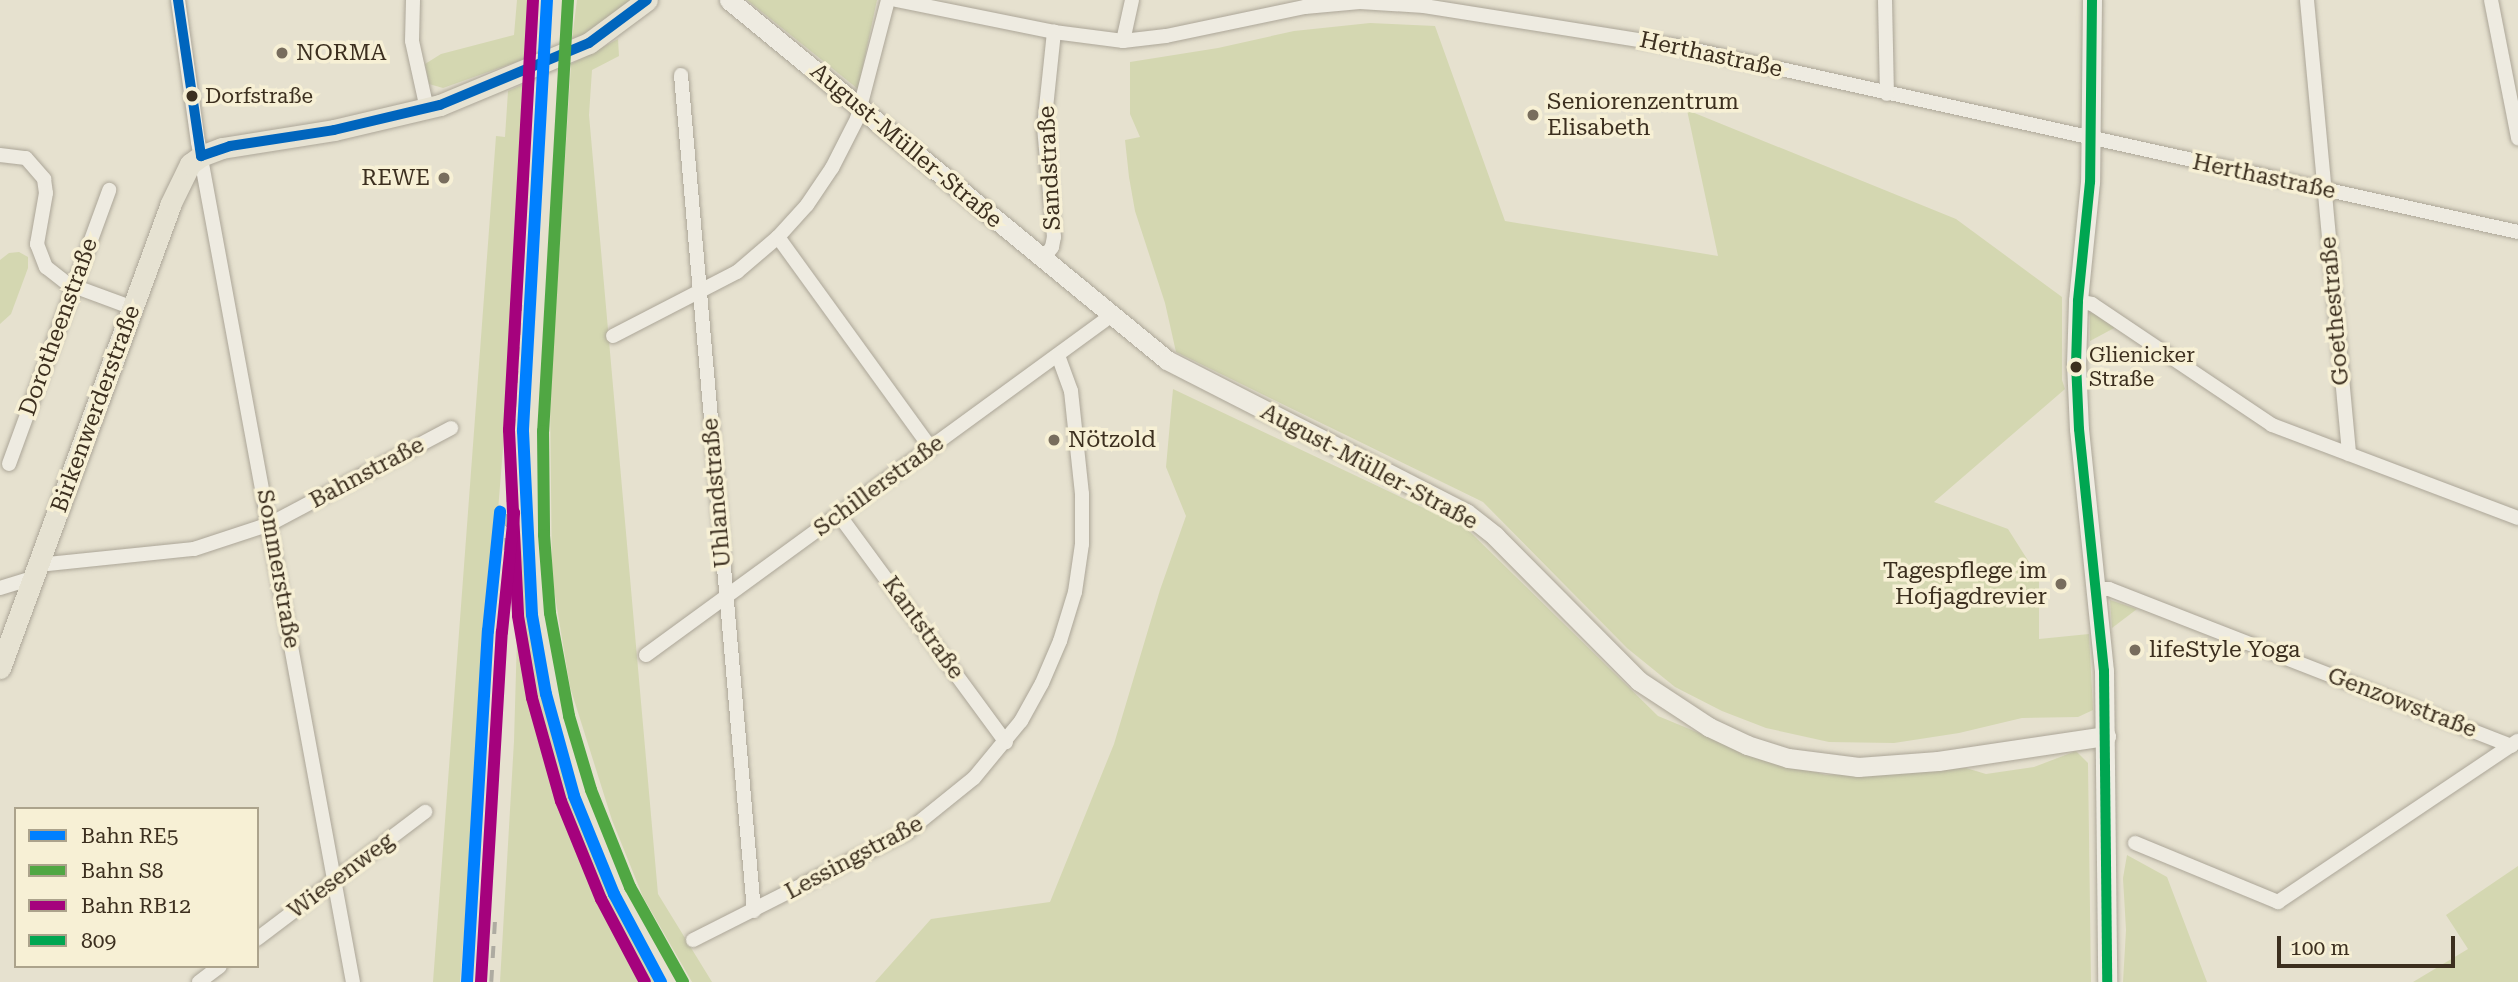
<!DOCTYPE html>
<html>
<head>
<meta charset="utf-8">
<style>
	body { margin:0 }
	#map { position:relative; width:2518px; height:982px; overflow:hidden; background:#e6e1cf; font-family:"Roboto Serif",serif }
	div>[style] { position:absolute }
	.green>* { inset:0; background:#d4d7b1 }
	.roads { filter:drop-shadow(0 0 2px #aca698) drop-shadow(0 0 2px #aca698) }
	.minor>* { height:14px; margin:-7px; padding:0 7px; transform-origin:7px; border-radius:7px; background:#eeebe1 }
	.secondary>* { height:19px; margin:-9.5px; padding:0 9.5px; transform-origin:9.5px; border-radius:9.5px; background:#eeebe1 }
	.primary>* { height:21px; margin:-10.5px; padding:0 10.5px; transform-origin:10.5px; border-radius:10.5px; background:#e6e2d2 }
	.rail>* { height:3.5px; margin-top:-1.75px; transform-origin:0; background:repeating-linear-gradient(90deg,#aeaba1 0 12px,transparent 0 24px) }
	.bus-1>* { height:10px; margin:-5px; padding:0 5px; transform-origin:5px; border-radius:5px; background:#00a651 }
	.bus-2>* { height:10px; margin:-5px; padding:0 5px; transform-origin:5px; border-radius:5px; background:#0065bd }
	.rail-1>* { height:12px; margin:-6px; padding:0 6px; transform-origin:6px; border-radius:6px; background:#0080ff }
	.rail-2>* { height:12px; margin:-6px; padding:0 6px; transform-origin:6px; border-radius:6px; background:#50a743 }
	.rail-3>* { height:12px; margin:-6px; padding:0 6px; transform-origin:6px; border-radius:6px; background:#a5027d }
	.dots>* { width:19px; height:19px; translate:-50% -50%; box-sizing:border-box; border:4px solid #f7f0d5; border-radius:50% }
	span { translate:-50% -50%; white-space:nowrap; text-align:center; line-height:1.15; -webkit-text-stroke:7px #f7f0d5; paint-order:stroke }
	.bus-label { font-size:21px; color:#3c2f1f }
	.left { translate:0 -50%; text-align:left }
	.poi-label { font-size:23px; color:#3c2f1f }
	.right { translate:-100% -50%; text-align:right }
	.street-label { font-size:23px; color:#3c2f1f }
	.legend { position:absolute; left:14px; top:807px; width:245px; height:161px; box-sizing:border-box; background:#f7f0d5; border:2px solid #aca38c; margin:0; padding:9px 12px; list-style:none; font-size:21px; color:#3c2f1f }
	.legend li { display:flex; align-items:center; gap:14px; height:35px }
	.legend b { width:35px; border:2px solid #aca38c }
	.scale { position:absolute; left:2277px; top:936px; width:178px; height:32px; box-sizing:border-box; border:4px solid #3c2f1f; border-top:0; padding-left:9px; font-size:21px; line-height:24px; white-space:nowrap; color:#3c2f1f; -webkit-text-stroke:5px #f7f0d5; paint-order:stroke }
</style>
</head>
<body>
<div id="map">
	<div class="green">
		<div style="clip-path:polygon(517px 0,532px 0,528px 58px,443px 88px,429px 84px,425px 64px,441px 54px,514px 35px)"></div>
		<div style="clip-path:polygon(577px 0,643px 0,616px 22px,572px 39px)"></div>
		<div style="clip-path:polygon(747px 0,877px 0,858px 89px)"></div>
		<div style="clip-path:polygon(1370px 23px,1435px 26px,1505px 221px,1718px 256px,1687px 110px,1956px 219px,2062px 297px,2062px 380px,2065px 389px,1934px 502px,2008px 529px,2039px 578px,2039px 639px,2089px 634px,2093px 710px,2078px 717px,2022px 718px,1959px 733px,1894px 743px,1829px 742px,1766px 728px,1722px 711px,1675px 687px,1627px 648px,1483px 502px,1176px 352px,1165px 303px,1135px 211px,1129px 177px,1125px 140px,1140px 137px,1130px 114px,1130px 62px,1218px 48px,1294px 31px)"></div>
		<div style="clip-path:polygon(618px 39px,619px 56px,592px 70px,589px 115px,658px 894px,712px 982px,692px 982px,643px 897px,612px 820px,570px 687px,552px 578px,550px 397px,571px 64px)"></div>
		<div style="clip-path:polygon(526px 83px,507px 399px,460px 982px,433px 982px,496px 136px,505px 137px,508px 91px)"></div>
		<div style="clip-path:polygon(19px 252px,28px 257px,28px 268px,11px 314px,0 324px,0 260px,9px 253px)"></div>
		<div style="clip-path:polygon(2090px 313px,2096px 313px,2116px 327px,2090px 341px)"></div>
		<div style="clip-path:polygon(1173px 389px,1466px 528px,1658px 716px,1752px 755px,1826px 775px,1966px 768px,1986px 774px,2034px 767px,2076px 751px,2088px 763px,2091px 982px,875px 982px,931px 919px,1050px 902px,1114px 744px,1160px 590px,1186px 516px,1166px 467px)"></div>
		<div style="clip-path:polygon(520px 533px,530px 629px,545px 710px,571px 802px,618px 914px,655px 982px,500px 982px,514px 741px)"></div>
		<div style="clip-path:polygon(2110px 600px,2137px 609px,2112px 628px)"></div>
		<div style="clip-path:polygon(2127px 855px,2167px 877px,2207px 982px,2123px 982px,2126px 930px,2123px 878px)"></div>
		<div style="clip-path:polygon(2518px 866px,2518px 982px,2413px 982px,2468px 949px,2446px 915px)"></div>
	</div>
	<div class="roads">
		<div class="minor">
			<div style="left:178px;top:0;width:143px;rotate:82deg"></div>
			<div style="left:198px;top:142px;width:854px;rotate:79.55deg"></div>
			<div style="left:413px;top:0;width:41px;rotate:91.4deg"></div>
			<div style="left:412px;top:41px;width:70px;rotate:77.6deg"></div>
			<div style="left:896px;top:0;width:161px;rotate:11.4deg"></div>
			<div style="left:1054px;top:32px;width:70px;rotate:7.4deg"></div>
			<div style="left:1123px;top:41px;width:43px;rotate:-6.6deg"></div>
			<div style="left:1166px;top:36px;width:142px;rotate:-11.8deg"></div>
			<div style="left:1305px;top:7px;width:55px;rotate:-5.2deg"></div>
			<div style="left:1360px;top:2px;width:64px;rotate:3.6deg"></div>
			<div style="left:1424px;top:6px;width:256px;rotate:9deg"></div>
			<div style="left:1677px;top:46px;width:861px;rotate:12.47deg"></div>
			<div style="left:1885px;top:0;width:94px;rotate:88.8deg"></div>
			<div style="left:2307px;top:0;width:456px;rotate:84.7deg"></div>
			<div style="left:2491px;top:0;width:141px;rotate:78.9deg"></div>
			<div style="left:1123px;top:41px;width:42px;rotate:-77.6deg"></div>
			<div style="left:681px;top:75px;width:839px;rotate:85.01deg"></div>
			<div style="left:0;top:155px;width:26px;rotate:7deg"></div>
			<div style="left:26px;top:158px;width:28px;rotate:49deg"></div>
			<div style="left:44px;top:179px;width:14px;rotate:82deg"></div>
			<div style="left:46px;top:193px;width:52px;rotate:100deg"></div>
			<div style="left:37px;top:244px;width:25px;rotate:69deg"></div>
			<div style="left:46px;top:267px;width:28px;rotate:38deg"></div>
			<div style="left:68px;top:284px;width:69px;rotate:20.3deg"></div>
			<div style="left:778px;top:237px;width:261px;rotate:54.1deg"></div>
			<div style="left:1043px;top:259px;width:15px;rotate:-53deg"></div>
			<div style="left:1052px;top:247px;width:10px;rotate:-79deg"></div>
			<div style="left:1054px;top:237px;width:110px;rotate:-95.2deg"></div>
			<div style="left:1044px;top:127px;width:96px;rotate:-84deg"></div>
			<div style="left:2078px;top:301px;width:14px;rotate:12deg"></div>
			<div style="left:2092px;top:304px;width:217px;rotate:33.9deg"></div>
			<div style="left:2272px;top:425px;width:263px;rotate:20.7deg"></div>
			<div style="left:613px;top:336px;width:140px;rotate:-27.3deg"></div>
			<div style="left:737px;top:272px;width:54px;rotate:-40.5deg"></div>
			<div style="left:778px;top:237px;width:43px;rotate:-47.8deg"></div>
			<div style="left:807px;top:205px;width:45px;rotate:-56deg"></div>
			<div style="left:832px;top:168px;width:55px;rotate:-63deg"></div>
			<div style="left:857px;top:119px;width:123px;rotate:-75.4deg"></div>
			<div style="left:9px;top:464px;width:292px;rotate:-69.9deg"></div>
			<div style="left:839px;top:515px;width:282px;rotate:53.7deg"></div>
			<div style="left:38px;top:565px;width:157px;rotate:-5.9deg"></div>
			<div style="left:194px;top:549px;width:80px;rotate:-18.2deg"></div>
			<div style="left:270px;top:524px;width:205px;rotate:-27.9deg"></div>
			<div style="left:0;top:588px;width:34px;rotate:-17deg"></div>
			<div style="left:2096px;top:589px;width:13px"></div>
			<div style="left:2109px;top:589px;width:432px;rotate:21.3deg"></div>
			<div style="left:646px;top:655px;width:577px;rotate:-36.12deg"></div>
			<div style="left:2135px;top:843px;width:155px;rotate:22.4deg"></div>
			<div style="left:2278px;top:902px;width:289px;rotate:-33.9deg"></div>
			<div style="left:257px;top:939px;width:211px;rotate:-37.1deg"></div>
			<div style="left:693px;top:940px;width:240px;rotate:-26.8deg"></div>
			<div style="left:907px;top:832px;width:86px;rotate:-38.9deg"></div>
			<div style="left:974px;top:778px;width:74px;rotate:-50.5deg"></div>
			<div style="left:1021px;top:721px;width:43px;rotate:-61.1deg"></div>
			<div style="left:1042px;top:683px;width:46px;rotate:-66.8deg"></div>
			<div style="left:1060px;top:641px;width:51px;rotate:-73deg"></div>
			<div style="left:1075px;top:592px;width:49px;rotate:-81.7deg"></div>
			<div style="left:1082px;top:544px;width:50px;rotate:-90deg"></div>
			<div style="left:1082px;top:494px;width:104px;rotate:-96.1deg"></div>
			<div style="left:1071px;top:391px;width:38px;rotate:-110deg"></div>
			<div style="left:199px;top:982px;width:26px;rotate:-37deg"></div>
		</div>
		<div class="secondary">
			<div style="left:729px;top:0;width:567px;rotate:39.42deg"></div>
			<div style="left:1167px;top:360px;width:336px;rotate:27.1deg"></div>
			<div style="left:1466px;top:513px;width:37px;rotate:38deg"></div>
			<div style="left:1495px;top:536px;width:204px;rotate:45.2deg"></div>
			<div style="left:1639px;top:681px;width:84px;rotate:33.3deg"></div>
			<div style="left:1709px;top:727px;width:42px;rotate:25.3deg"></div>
			<div style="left:1747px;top:745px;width:43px;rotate:17.6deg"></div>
			<div style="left:1788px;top:758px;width:71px;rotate:7.3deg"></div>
			<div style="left:1858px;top:767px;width:80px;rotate:-4.3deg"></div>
			<div style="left:1938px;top:761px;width:170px;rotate:-8.5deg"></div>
			<div style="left:2092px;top:0;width:182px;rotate:90.6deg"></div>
			<div style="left:2090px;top:182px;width:120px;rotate:95.8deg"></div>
			<div style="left:2078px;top:301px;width:62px;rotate:91.8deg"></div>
			<div style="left:2076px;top:363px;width:66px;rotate:87.4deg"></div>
			<div style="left:2079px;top:429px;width:243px;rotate:84.1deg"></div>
			<div style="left:2104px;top:671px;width:311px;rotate:89.4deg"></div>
		</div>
		<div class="primary">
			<div style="left:0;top:668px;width:493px;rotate:-69.8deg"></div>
			<div style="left:170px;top:205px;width:46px;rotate:-64deg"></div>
			<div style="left:190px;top:164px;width:14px;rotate:-36deg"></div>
			<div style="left:201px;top:156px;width:22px;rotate:-21deg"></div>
			<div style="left:222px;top:148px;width:113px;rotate:-9.1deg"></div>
			<div style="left:334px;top:130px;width:109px;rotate:-13.3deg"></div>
			<div style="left:440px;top:105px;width:161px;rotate:-22.6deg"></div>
			<div style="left:589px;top:43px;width:72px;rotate:-36.6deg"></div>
		</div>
	</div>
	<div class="rail">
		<div style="left:480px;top:982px;width:678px;rotate:-86.62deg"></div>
		<div style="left:491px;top:982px;width:66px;rotate:-86.5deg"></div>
	</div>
	<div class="bus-1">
		<div style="left:2092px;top:0;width:182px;rotate:90.6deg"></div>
		<div style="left:2090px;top:182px;width:120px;rotate:95.8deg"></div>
		<div style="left:2078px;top:301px;width:62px;rotate:91.8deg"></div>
		<div style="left:2076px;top:363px;width:66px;rotate:87.4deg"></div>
		<div style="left:2079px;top:429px;width:243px;rotate:84.1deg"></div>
		<div style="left:2104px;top:671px;width:311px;rotate:89.4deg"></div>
	</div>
	<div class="bus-2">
		<div style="left:178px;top:0;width:158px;rotate:81.6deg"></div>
		<div style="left:201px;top:156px;width:31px;rotate:-19deg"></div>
		<div style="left:230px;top:146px;width:105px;rotate:-8.7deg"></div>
		<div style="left:334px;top:130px;width:109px;rotate:-13.3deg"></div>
		<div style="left:440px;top:105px;width:161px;rotate:-22.6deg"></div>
		<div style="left:589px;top:43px;width:72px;rotate:-36.6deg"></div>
	</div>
	<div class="rail-1">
		<div style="left:547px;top:0;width:432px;rotate:93.2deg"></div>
		<div style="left:523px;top:431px;width:184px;rotate:87.2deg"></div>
		<div style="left:532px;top:615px;width:80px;rotate:80deg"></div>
		<div style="left:546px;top:694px;width:106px;rotate:74.6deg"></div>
		<div style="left:574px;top:796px;width:106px;rotate:67.8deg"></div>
		<div style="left:614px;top:894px;width:100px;rotate:61.9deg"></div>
		<div style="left:467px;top:982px;width:352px;rotate:-86.6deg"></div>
		<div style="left:488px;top:631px;width:120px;rotate:-84.2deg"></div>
	</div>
	<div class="rail-2">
		<div style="left:568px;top:0;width:432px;rotate:93.3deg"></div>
		<div style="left:543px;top:431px;width:104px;rotate:89.4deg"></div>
		<div style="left:544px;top:535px;width:78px;rotate:85.6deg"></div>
		<div style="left:550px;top:613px;width:105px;rotate:79.5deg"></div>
		<div style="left:569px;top:716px;width:77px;rotate:73.4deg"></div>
		<div style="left:591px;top:790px;width:105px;rotate:68.1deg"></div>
		<div style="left:630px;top:887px;width:109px;rotate:60.8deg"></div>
	</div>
	<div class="rail-3">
		<div style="left:533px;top:0;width:431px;rotate:93.2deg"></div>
		<div style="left:509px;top:430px;width:186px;rotate:87.2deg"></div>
		<div style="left:518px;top:616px;width:83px;rotate:80.3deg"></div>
		<div style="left:532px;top:698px;width:107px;rotate:74.3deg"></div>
		<div style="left:561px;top:801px;width:106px;rotate:67.8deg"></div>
		<div style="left:601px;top:899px;width:94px;rotate:62.1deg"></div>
		<div style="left:481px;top:982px;width:351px;rotate:-86.6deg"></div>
		<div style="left:502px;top:632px;width:120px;rotate:-84.2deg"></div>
	</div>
	<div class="dots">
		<div style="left:282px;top:53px;background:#786d5d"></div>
		<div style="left:192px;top:96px;background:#3c2f1f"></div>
		<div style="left:1533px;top:115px;background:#786d5d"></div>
		<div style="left:444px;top:178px;background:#786d5d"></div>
		<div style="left:2076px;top:367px;background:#3c2f1f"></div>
		<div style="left:1054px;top:440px;background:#786d5d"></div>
		<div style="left:2061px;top:584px;background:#786d5d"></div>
		<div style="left:2135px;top:650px;background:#786d5d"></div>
	</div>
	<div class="bus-label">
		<span class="left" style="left:205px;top:96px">Dorfstraße</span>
		<span class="left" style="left:2089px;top:367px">Glienicker<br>Straße</span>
	</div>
	<div class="poi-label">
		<span class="left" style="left:296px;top:53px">NORMA</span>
		<span class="left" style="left:1547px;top:115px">Seniorenzentrum<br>Elisabeth</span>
		<span class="right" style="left:430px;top:178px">REWE</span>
		<span class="left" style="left:1068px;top:440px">Nötzold</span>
		<span class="right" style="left:2047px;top:584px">Tagespflege im<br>Hofjagdrevier</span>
		<span class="left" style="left:2149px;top:650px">lifeStyle Yoga</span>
	</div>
	<div class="street-label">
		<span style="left:1711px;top:55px;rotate:12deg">Herthastraße</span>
		<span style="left:906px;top:146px;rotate:40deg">August-Müller-Straße</span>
		<span style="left:1050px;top:168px;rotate:-93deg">Sandstraße</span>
		<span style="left:2264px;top:177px;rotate:12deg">Herthastraße</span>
		<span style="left:2335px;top:311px;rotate:-95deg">Goethestraße</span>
		<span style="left:59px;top:327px;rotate:-70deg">Dorotheenstraße</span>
		<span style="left:96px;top:409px;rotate:-70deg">Birkenwerderstraße</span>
		<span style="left:1369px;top:467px;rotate:28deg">August-Müller-Straße</span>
		<span style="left:367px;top:473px;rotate:-28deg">Bahnstraße</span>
		<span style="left:879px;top:486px;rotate:-36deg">Schillerstraße</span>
		<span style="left:717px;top:493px;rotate:-95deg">Uhlandstraße</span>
		<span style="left:278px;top:569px;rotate:80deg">Sommerstraße</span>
		<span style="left:923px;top:628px;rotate:54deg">Kantstraße</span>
		<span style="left:2402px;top:703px;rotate:21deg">Genzowstraße</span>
		<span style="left:854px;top:858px;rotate:-28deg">Lessingstraße</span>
		<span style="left:341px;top:876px;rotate:-37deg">Wiesenweg</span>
	</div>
	<ul class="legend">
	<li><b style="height:9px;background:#0080ff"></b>Bahn RE5</li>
	<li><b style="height:9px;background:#50a743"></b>Bahn S8</li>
	<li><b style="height:9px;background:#a5027d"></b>Bahn RB12</li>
	<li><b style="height:9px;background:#00a651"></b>809</li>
	</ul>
	<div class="scale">100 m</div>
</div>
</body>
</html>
